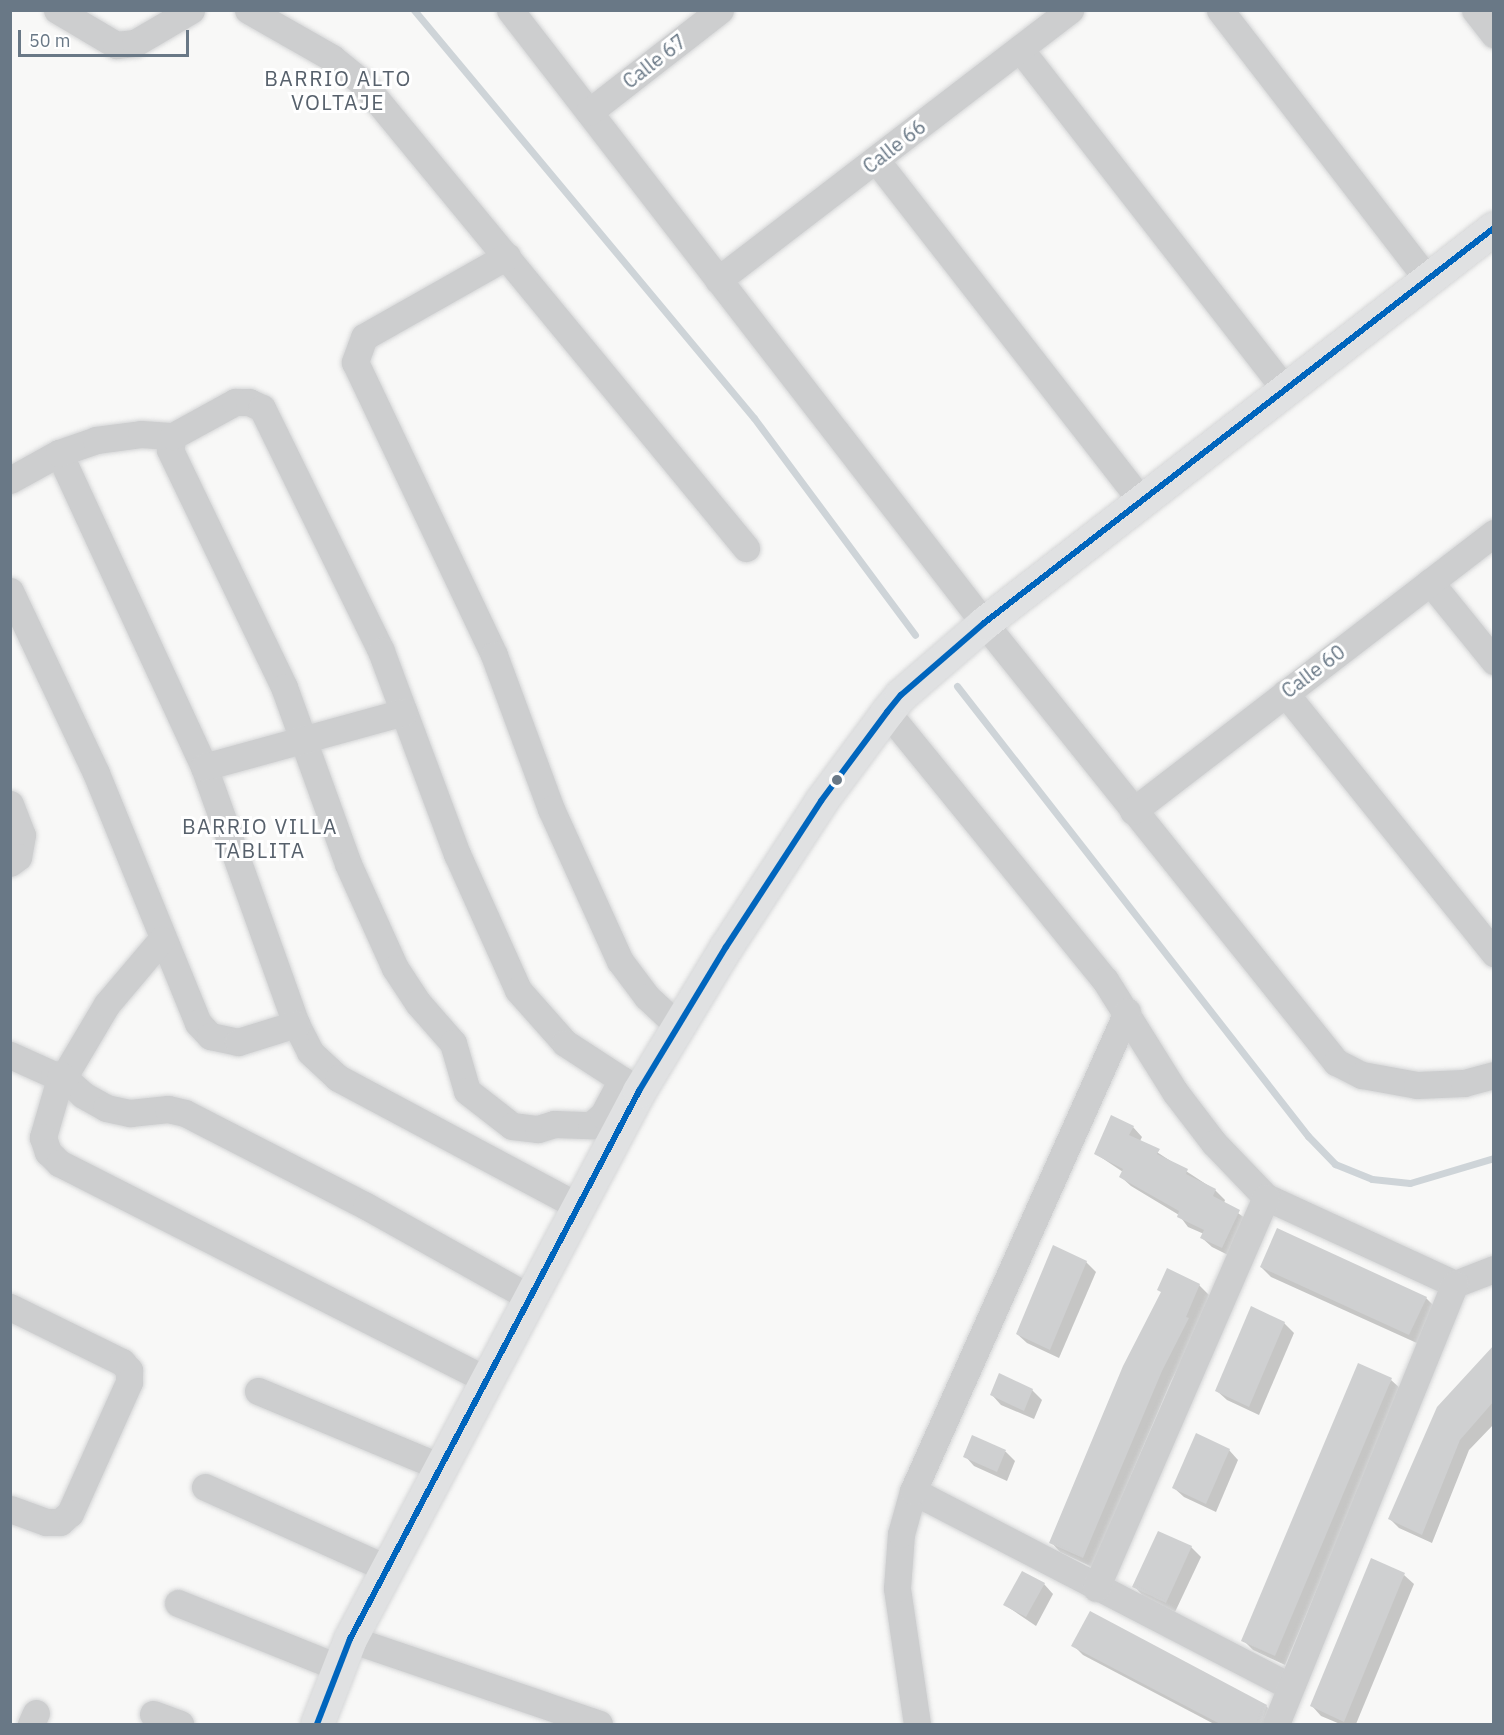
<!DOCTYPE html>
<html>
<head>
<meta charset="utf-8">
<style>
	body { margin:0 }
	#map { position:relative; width:1504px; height:1735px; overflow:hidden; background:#f8f8f7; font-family:"IBM Plex Sans",sans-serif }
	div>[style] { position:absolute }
	.shadow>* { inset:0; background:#0003 }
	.stream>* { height:7px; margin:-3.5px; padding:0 3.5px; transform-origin:3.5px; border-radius:3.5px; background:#ced4d8 }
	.building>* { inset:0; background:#cfd0d1 }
	.roads { filter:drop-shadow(0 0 2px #d5d6d7) drop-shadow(0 0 2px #d5d6d7) }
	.street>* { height:27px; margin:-13.5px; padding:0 13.5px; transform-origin:13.5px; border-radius:13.5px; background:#cdcecf }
	.secondary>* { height:33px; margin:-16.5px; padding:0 16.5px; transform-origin:16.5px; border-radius:16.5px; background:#e0e1e2 }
	.bus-1>* { height:6px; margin:-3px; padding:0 3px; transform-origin:3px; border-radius:3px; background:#0065bd }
	.dots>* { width:16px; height:16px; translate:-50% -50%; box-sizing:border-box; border:3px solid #fff; border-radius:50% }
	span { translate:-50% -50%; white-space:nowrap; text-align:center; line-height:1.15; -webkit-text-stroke:6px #fff; paint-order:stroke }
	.street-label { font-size:20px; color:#697886 }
	.neighbourhood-label { font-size:21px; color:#57616c; letter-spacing:1.5px }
	.frame { position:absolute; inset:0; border:12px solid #697886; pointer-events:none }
	.scale { position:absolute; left:18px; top:30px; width:171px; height:27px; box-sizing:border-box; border:3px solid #697886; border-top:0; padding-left:8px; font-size:18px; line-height:21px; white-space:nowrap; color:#697886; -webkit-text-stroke:4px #fff; paint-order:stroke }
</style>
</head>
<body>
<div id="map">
	<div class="shadow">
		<div style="clip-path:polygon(1133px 1127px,1142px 1137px,1140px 1141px,1215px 1190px,1225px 1200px,1224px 1203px,1249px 1221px,1232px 1257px,1212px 1247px,1202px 1238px,1204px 1234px,1188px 1227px,1179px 1215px,1131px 1186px,1121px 1177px,1123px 1172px,1096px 1154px)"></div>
		<div style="clip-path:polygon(1086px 1262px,1096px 1272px,1059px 1358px,1027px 1343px,1017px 1334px)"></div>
		<div style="clip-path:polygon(1261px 1267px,1426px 1298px,1435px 1307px,1419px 1344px,1271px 1277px)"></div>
		<div style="clip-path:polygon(1199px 1285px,1209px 1295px,1198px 1329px,1171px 1381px,1092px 1567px,1060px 1552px,1051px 1542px)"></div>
		<div style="clip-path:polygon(1284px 1323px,1294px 1333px,1259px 1415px,1227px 1400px,1217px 1391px)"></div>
		<div style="clip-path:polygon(1494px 1349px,1494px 1424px,1469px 1450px,1432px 1543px,1399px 1528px,1390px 1519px)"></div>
		<div style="clip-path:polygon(1391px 1380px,1401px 1389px,1285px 1665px,1253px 1650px,1243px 1640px)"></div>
		<div style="clip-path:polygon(1032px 1390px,1042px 1400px,1034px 1419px,1001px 1405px,992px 1395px)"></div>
		<div style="clip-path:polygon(973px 1437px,1006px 1452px,1015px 1461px,1007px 1481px,974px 1466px,965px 1456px)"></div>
		<div style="clip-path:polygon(1229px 1450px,1238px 1460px,1216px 1512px,1184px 1497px,1174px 1488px)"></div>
		<div style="clip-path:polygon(1191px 1547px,1201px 1557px,1175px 1612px,1143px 1596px,1134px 1586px)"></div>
		<div style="clip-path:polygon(1404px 1575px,1414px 1584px,1356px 1724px,1340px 1724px,1321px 1716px,1312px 1706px)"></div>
		<div style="clip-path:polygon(1044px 1584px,1053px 1594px,1036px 1626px,1005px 1605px)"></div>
		<div style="clip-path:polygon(1073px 1645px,1266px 1706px,1276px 1716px,1272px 1724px,1214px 1724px,1083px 1655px)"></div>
	</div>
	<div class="stream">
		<div style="left:414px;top:10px;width:531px;rotate:50.19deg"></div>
		<div style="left:754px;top:418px;width:270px;rotate:53.4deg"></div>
		<div style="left:957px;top:686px;width:571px;rotate:52.05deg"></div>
		<div style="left:1308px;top:1136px;width:39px;rotate:46deg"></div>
		<div style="left:1335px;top:1164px;width:40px;rotate:22deg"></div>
		<div style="left:1372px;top:1179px;width:38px;rotate:6deg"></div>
		<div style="left:1410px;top:1183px;width:88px;rotate:-16.6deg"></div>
	</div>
	<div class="building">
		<div style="clip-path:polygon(1111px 1115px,1134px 1126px,1129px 1135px,1160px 1149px,1157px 1154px,1188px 1169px,1186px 1174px,1216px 1189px,1213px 1196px,1240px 1210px,1222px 1248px,1200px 1238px,1204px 1230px,1177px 1217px,1179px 1211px,1119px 1177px,1123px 1169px,1094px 1154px)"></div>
		<div style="clip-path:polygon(1277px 1228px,1427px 1297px,1409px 1335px,1260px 1267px)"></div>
		<div style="clip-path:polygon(1053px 1245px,1087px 1261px,1050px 1350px,1016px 1334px)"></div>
		<div style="clip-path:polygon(1167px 1268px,1200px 1284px,1186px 1317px,1189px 1318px,1162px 1371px,1083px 1558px,1049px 1543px,1123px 1366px,1161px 1292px,1157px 1290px)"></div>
		<div style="clip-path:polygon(1251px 1306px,1285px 1322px,1249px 1407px,1215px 1391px)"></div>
		<div style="clip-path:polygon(1494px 1345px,1494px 1401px,1460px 1440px,1422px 1535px,1388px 1519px,1437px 1407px)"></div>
		<div style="clip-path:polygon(1358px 1363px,1392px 1378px,1275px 1656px,1241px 1641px)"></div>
		<div style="clip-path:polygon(999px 1373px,1033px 1389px,1024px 1411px,990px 1395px)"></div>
		<div style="clip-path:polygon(1196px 1433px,1230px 1449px,1206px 1504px,1172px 1488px)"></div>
		<div style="clip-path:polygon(972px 1435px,1006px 1450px,997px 1472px,963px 1457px)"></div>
		<div style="clip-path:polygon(1158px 1531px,1192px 1546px,1166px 1603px,1132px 1587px)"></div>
		<div style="clip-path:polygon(1371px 1558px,1405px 1573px,1344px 1722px,1310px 1706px)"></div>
		<div style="clip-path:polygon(1022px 1571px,1045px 1583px,1026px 1617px,1003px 1605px)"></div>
		<div style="clip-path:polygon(1090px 1611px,1267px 1705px,1261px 1725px,1222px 1725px,1071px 1646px)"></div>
	</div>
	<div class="roads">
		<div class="street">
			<div style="left:57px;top:10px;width:69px;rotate:30.7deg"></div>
			<div style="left:116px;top:45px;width:19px;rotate:-6deg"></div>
			<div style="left:135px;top:43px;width:65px;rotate:-30.5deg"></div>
			<div style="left:248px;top:10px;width:97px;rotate:29.7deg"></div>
			<div style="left:332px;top:58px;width:38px;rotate:39deg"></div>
			<div style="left:362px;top:82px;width:604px;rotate:50.51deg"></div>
			<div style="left:510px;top:10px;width:775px;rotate:52.29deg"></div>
			<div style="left:984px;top:623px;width:563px;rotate:51.28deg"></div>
			<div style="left:1336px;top:1062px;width:29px;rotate:27deg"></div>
			<div style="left:1362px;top:1075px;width:56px;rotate:10.3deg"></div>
			<div style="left:1417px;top:1085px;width:47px;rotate:-2.4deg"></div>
			<div style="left:1464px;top:1083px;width:31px;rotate:-15deg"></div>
			<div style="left:1220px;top:10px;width:339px;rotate:52.4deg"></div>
			<div style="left:1475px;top:10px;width:31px;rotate:52deg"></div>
			<div style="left:1020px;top:49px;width:431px;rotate:52.1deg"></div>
			<div style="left:589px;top:112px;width:166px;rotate:-37.9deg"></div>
			<div style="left:876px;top:160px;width:431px;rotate:52.1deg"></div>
			<div style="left:507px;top:256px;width:164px;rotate:150.5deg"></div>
			<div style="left:364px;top:337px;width:27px;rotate:110deg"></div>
			<div style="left:355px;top:362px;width:324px;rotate:64.6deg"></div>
			<div style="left:494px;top:655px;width:164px;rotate:69.7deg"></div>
			<div style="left:551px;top:809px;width:167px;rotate:65.6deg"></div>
			<div style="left:620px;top:961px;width:45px;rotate:53.1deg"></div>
			<div style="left:647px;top:997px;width:41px;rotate:43deg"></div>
			<div style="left:718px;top:280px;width:444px;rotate:-37.5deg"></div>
			<div style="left:173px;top:436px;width:14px;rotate:102deg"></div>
			<div style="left:170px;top:450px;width:263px;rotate:64.3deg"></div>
			<div style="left:284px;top:687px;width:188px;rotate:70.1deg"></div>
			<div style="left:348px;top:864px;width:114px;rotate:65.7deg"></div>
			<div style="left:395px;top:968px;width:42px;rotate:56.7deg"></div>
			<div style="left:418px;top:1003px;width:53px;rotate:48.8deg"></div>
			<div style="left:453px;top:1043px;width:50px;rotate:73.7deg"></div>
			<div style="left:467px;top:1091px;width:57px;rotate:37.9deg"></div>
			<div style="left:512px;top:1126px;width:26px;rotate:7deg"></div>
			<div style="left:538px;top:1129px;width:17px;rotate:-17deg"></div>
			<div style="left:554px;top:1124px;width:37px;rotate:2deg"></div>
			<div style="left:591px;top:1125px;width:16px;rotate:-40deg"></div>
			<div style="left:603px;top:1115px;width:40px;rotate:-62deg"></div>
			<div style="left:59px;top:453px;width:346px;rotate:65.2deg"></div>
			<div style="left:204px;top:767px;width:273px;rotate:70.3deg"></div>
			<div style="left:296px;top:1024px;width:31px;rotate:63deg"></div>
			<div style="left:310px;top:1052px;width:38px;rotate:43deg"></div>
			<div style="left:338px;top:1078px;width:272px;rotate:28.1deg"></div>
			<div style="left:10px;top:480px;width:56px;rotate:-28.9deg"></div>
			<div style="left:59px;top:453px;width:39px;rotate:-19deg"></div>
			<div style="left:96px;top:440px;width:45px;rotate:-7.6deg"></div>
			<div style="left:141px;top:434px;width:32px;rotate:4deg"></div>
			<div style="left:173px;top:436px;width:71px;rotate:-28.7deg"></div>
			<div style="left:235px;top:402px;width:14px"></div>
			<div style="left:249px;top:402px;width:14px;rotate:25deg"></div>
			<div style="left:262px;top:408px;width:271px;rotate:63.9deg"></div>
			<div style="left:381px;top:651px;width:217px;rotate:69.5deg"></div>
			<div style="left:457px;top:854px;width:149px;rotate:65.8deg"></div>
			<div style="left:518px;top:990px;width:71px;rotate:48.4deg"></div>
			<div style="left:565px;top:1043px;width:88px;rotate:33deg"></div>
			<div style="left:1430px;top:582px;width:102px;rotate:51deg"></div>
			<div style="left:10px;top:591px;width:201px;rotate:64.7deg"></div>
			<div style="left:96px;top:773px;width:270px;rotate:67.8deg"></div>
			<div style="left:198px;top:1023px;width:18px;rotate:47deg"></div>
			<div style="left:210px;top:1036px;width:29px;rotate:12deg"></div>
			<div style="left:238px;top:1042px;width:61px;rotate:-17.2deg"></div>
			<div style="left:1285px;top:693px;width:334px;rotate:51.2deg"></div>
			<div style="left:887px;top:712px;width:345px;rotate:50.9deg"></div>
			<div style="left:1105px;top:980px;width:132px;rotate:58deg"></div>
			<div style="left:1175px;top:1092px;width:64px;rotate:52.6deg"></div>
			<div style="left:1214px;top:1143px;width:75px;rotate:46.1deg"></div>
			<div style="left:1266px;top:1197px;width:208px;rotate:24.7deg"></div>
			<div style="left:1455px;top:1284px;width:42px;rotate:-21deg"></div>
			<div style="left:204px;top:767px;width:207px;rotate:-15.4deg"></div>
			<div style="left:10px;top:804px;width:33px;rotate:69deg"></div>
			<div style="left:22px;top:835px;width:22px;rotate:100deg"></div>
			<div style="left:18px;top:857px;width:10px;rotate:143deg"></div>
			<div style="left:1133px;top:811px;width:456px;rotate:-37.6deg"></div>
			<div style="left:10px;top:1055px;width:48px;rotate:24.4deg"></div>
			<div style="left:54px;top:1075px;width:12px;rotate:-9deg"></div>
			<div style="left:66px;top:1073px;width:80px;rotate:-59.3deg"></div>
			<div style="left:107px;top:1004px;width:84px;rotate:-49.8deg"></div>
			<div style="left:61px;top:1075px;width:65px;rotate:106.2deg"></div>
			<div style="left:43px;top:1137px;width:16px;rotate:72deg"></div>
			<div style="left:48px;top:1152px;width:16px;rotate:45deg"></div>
			<div style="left:59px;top:1163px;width:478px;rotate:26.9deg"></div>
			<div style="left:61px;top:1075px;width:30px;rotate:42deg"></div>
			<div style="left:83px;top:1095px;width:26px;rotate:29deg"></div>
			<div style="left:106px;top:1108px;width:25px;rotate:12deg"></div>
			<div style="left:130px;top:1113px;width:38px;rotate:-6deg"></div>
			<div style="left:168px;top:1109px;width:17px;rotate:13deg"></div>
			<div style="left:185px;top:1113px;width:203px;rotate:27.2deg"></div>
			<div style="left:366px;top:1206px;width:187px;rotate:29.2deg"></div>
			<div style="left:10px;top:1307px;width:125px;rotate:26.2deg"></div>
			<div style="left:122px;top:1362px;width:11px;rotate:49deg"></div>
			<div style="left:129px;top:1370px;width:12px;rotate:90deg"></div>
			<div style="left:129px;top:1382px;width:144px;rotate:114.2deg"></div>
			<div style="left:70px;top:1513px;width:13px;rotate:138deg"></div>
			<div style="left:60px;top:1522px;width:14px;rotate:180deg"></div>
			<div style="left:46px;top:1522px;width:38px;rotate:-160deg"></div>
			<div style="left:258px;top:1391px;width:195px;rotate:22.6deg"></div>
			<div style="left:205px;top:1487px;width:198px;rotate:24.1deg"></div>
			<div style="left:913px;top:1491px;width:424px;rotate:27.4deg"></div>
			<div style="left:1096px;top:1588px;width:426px;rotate:-66.5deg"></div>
			<div style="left:178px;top:1603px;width:171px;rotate:21.9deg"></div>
			<div style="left:350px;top:1639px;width:263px;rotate:18.8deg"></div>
			<div style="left:153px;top:1714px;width:29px;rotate:20deg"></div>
			<div style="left:31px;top:1724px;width:12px;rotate:-66deg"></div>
			<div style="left:917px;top:1724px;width:137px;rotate:-98.4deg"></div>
			<div style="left:897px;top:1588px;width:54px;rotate:-85.8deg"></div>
			<div style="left:901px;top:1534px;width:45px;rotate:-74.4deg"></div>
			<div style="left:913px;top:1491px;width:525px;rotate:-65.93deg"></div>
			<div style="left:1276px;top:1724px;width:475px;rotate:-67.9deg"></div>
		</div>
		<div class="secondary">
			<div style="left:317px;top:1724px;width:91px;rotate:-68.8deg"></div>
			<div style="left:350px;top:1639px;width:620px;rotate:-62.19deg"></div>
			<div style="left:639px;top:1091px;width:168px;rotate:-58.9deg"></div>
			<div style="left:726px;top:947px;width:174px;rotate:-56.9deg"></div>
			<div style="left:821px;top:801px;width:111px;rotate:-53.4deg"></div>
			<div style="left:887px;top:712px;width:22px;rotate:-51deg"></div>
			<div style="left:901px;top:695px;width:110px;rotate:-40.9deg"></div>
			<div style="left:984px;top:623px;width:645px;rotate:-37.76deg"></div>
		</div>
	</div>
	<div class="bus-1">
		<div style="left:317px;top:1724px;width:91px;rotate:-68.8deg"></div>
		<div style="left:350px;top:1639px;width:620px;rotate:-62.19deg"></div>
		<div style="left:639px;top:1091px;width:168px;rotate:-58.9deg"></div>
		<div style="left:726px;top:947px;width:174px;rotate:-56.9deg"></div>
		<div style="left:821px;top:801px;width:111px;rotate:-53.4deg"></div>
		<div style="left:887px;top:712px;width:22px;rotate:-51deg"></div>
		<div style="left:901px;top:695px;width:110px;rotate:-40.9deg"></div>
		<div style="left:984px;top:623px;width:645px;rotate:-37.76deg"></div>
	</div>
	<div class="dots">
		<div style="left:837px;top:780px;background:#697886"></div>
	</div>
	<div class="street-label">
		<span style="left:654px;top:61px;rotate:-38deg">Calle 67</span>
		<span style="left:894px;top:146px;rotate:-38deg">Calle 66</span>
		<span style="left:1313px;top:671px;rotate:-37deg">Calle 60</span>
	</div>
	<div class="neighbourhood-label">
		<span style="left:338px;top:90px">BARRIO ALTO<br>VOLTAJE</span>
		<span style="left:260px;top:838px">BARRIO VILLA<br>TABLITA</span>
	</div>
	<div class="frame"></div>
	<div class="scale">50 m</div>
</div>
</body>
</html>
